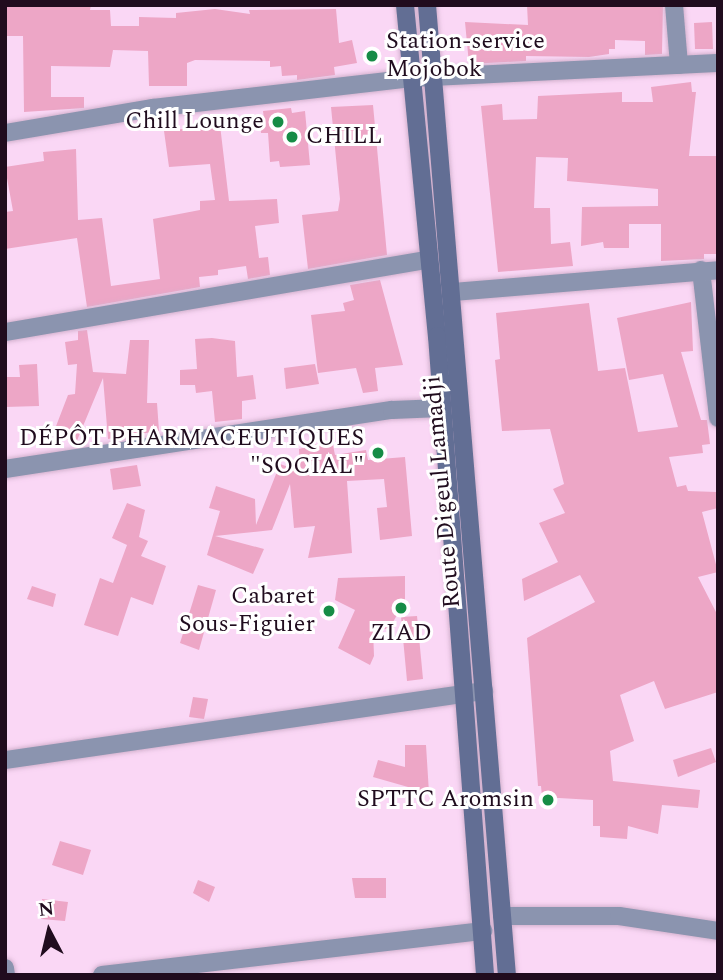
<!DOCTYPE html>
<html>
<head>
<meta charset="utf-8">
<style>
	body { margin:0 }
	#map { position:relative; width:723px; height:980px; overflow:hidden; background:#fad7f5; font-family:Spectral,serif }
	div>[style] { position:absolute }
	.building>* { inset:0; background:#eda6c6 }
	.roads { filter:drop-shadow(0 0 2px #d3b2ce) drop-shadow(0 0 2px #d3b2ce) }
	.minor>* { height:18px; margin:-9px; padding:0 9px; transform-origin:9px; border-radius:9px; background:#8b94af }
	.secondary>* { height:18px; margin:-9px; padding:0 9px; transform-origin:9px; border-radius:9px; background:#626e94 }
	.dots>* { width:19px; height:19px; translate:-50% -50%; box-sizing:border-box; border:4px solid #fff; border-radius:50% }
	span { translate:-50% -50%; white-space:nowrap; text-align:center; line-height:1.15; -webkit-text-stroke:6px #fff; paint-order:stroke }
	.poi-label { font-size:24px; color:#200c1e }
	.left { translate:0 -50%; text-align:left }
	.right { translate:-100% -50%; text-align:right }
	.street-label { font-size:24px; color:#200c1e }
	.frame { position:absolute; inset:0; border:7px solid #200c1e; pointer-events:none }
	.north { position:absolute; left:14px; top:896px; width:70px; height:70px; -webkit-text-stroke:5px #fff; paint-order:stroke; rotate:353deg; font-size:19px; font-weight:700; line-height:28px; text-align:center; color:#200c1e }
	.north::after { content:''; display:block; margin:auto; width:24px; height:32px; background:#200c1e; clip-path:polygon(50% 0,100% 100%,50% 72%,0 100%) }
</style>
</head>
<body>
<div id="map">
	<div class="building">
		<div style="clip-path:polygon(7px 5px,91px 5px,90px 10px,110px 10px,111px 26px,139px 26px,139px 17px,176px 18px,176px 13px,215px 9px,250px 14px,249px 10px,336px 9px,339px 43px,352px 40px,357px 63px,334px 67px,335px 75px,297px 80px,297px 75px,282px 76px,281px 66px,270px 67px,270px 61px,195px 60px,187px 63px,187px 86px,149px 86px,148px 51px,113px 50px,110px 67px,51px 66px,51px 97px,84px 97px,84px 108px,24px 112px,23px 36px,5px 36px)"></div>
		<div style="clip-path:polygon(527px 5px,663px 5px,662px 54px,645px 55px,645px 41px,615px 40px,615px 49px,609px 49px,609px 54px,589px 57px,526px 56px,526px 61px,469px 64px,465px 22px,528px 25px)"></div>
		<div style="clip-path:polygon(712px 22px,713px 49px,695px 49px,694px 23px)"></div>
		<div style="clip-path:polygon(691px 82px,692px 92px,696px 92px,689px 156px,718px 156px,718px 254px,704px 254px,704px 259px,661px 261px,661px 224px,629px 224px,629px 248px,604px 248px,603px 242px,581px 246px,582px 207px,658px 206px,658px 189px,567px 181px,568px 158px,536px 157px,534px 208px,550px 208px,551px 244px,570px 242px,573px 266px,498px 272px,481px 106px,502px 104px,503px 120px,537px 119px,538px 96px,622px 92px,622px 102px,653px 102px,651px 87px)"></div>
		<div style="clip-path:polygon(373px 105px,387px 255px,308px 269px,302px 215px,338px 211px,340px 199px,331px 107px)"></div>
		<div style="clip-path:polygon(291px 108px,292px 113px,305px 111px,310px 165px,280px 167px,279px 161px,270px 162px,268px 133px,261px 133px,260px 120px,264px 119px,263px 111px)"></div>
		<div style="clip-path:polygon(220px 125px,229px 201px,277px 199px,279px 223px,255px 226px,259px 258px,268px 257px,270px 275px,248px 279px,246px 266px,218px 270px,218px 275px,199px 277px,200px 287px,87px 307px,77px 238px,5px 249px,5px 212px,13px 211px,5px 167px,44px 161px,43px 152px,76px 149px,78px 220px,102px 218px,111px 286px,160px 279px,153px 219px,200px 210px,200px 201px,215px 200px,210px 164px,169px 167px,164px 131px)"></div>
		<div style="clip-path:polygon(380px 280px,403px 365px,375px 368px,378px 391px,363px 393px,356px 368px,318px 373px,311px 315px,345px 311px,343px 303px,354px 300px,350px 285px)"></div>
		<div style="clip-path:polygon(691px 302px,693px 351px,681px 352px,701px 420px,707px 420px,710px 444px,702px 445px,703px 453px,669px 457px,677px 487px,686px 485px,688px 491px,716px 492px,718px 499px,718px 508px,702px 512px,718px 572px,698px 577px,718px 616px,718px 692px,665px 709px,654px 681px,620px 695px,634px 741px,610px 751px,613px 781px,700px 790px,698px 808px,662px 805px,658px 834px,628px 826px,627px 839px,600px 837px,600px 826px,593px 826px,593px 800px,542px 797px,541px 786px,538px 786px,527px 638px,595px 602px,580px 575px,524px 601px,522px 579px,558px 562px,539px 523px,565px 513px,553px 489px,564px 484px,550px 429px,502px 431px,495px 360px,500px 359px,496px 313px,589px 303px,598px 371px,625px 368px,638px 432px,678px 427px,663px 374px,629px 380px,617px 318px)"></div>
		<div style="clip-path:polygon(87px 330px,93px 372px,126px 374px,130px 340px,149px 340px,147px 403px,157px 403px,159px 431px,108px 439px,103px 378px,76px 443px,53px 434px,68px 395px,75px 394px,77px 364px,68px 365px,65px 342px,78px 340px,78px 331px)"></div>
		<div style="clip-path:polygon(212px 338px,235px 341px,237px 377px,253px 375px,256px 399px,242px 401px,242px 419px,215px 422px,212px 391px,196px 393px,195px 385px,180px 385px,180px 370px,197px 369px,195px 339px)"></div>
		<div style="clip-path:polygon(37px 364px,39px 406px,5px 407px,5px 377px,20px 377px,19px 365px)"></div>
		<div style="clip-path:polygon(315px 364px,319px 384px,286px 389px,284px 368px)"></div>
		<div style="clip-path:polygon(332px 440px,335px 455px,366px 450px,368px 460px,405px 457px,412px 536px,380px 540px,377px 508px,387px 507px,384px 479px,347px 481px,352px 553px,308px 558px,315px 526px,294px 528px,290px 484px,272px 530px,215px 536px,264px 549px,253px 574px,207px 555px,220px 511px,209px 508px,216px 486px,255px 499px,256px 525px,280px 464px,300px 471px,299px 449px)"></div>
		<div style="clip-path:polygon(137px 465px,141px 486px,113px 490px,110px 469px)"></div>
		<div style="clip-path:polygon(127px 503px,145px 510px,139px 537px,148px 541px,141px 556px,166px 566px,153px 605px,131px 597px,118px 636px,84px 625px,100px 578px,113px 583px,127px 545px,112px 538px)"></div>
		<div style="clip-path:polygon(405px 576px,405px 601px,389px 629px,373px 629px,374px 656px,370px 665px,338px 648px,355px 610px,335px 600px,338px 578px)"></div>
		<div style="clip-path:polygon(198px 585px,216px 590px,199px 650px,180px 643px)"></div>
		<div style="clip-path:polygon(32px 586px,56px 594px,53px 607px,27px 599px)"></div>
		<div style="clip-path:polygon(417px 616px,423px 679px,407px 681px,401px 617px)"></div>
		<div style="clip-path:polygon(193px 697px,208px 699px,204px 719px,189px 717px)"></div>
		<div style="clip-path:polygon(405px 745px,426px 745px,429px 793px,373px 777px,378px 760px,405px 767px)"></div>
		<div style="clip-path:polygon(711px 748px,716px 762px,678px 777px,673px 760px)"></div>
		<div style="clip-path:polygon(60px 841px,91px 850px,83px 875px,52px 865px)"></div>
		<div style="clip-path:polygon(352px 878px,386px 878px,386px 898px,355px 898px)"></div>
		<div style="clip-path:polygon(198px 880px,215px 887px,209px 902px,193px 893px)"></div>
		<div style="clip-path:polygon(42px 899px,68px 902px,65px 921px,41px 919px)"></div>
	</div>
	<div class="roads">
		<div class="minor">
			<div style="left:674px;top:5px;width:60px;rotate:85.2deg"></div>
			<div style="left:5px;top:133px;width:150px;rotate:-9.6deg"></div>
			<div style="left:153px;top:108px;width:260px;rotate:-6.6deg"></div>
			<div style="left:411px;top:78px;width:307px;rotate:-2.8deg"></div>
			<div style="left:701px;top:270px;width:149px;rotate:83.4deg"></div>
			<div style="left:453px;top:292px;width:266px;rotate:-4.7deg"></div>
			<div style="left:5px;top:332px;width:429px;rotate:-9.7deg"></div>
			<div style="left:5px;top:469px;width:391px;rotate:-8.7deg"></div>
			<div style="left:392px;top:410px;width:49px;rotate:-2.3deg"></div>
			<div style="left:5px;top:760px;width:484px;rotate:-8.2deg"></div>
			<div style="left:502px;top:916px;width:117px"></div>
			<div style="left:619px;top:916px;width:100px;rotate:8.6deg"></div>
			<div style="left:5px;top:968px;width:7px;rotate:82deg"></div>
			<div style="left:102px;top:975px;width:384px;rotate:-6.6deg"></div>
		</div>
		<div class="secondary">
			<div style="left:405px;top:5px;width:333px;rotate:84.5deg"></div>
			<div style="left:437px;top:336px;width:641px;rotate:85.7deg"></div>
			<div style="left:427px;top:5px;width:973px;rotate:85.29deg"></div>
		</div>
	</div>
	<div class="dots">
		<div style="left:372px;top:56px;background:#168c46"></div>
		<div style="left:278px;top:122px;background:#168c46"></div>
		<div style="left:292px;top:137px;background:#168c46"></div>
		<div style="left:378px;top:453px;background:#168c46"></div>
		<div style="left:401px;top:608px;background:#168c46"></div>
		<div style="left:329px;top:611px;background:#168c46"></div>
		<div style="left:548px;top:800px;background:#168c46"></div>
	</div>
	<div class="poi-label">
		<span class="left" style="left:386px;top:56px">Station-service<br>Mojobok</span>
		<span class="right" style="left:264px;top:122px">Chill Lounge</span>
		<span class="left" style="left:306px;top:137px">CHILL</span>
		<span class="right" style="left:364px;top:453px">DÉPÔT PHARMACEUTIQUES<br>"SOCIAL"</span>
		<span class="right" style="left:315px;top:611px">Cabaret<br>Sous-Figuier</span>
		<span style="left:401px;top:634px">ZIAD</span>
		<span class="right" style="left:534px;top:800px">SPTTC Aromsin</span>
	</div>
	<div class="street-label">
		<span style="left:443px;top:492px;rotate:-95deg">Route Digeul Lamadji</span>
	</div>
	<div class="frame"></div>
	<div class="north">N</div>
</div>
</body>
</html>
